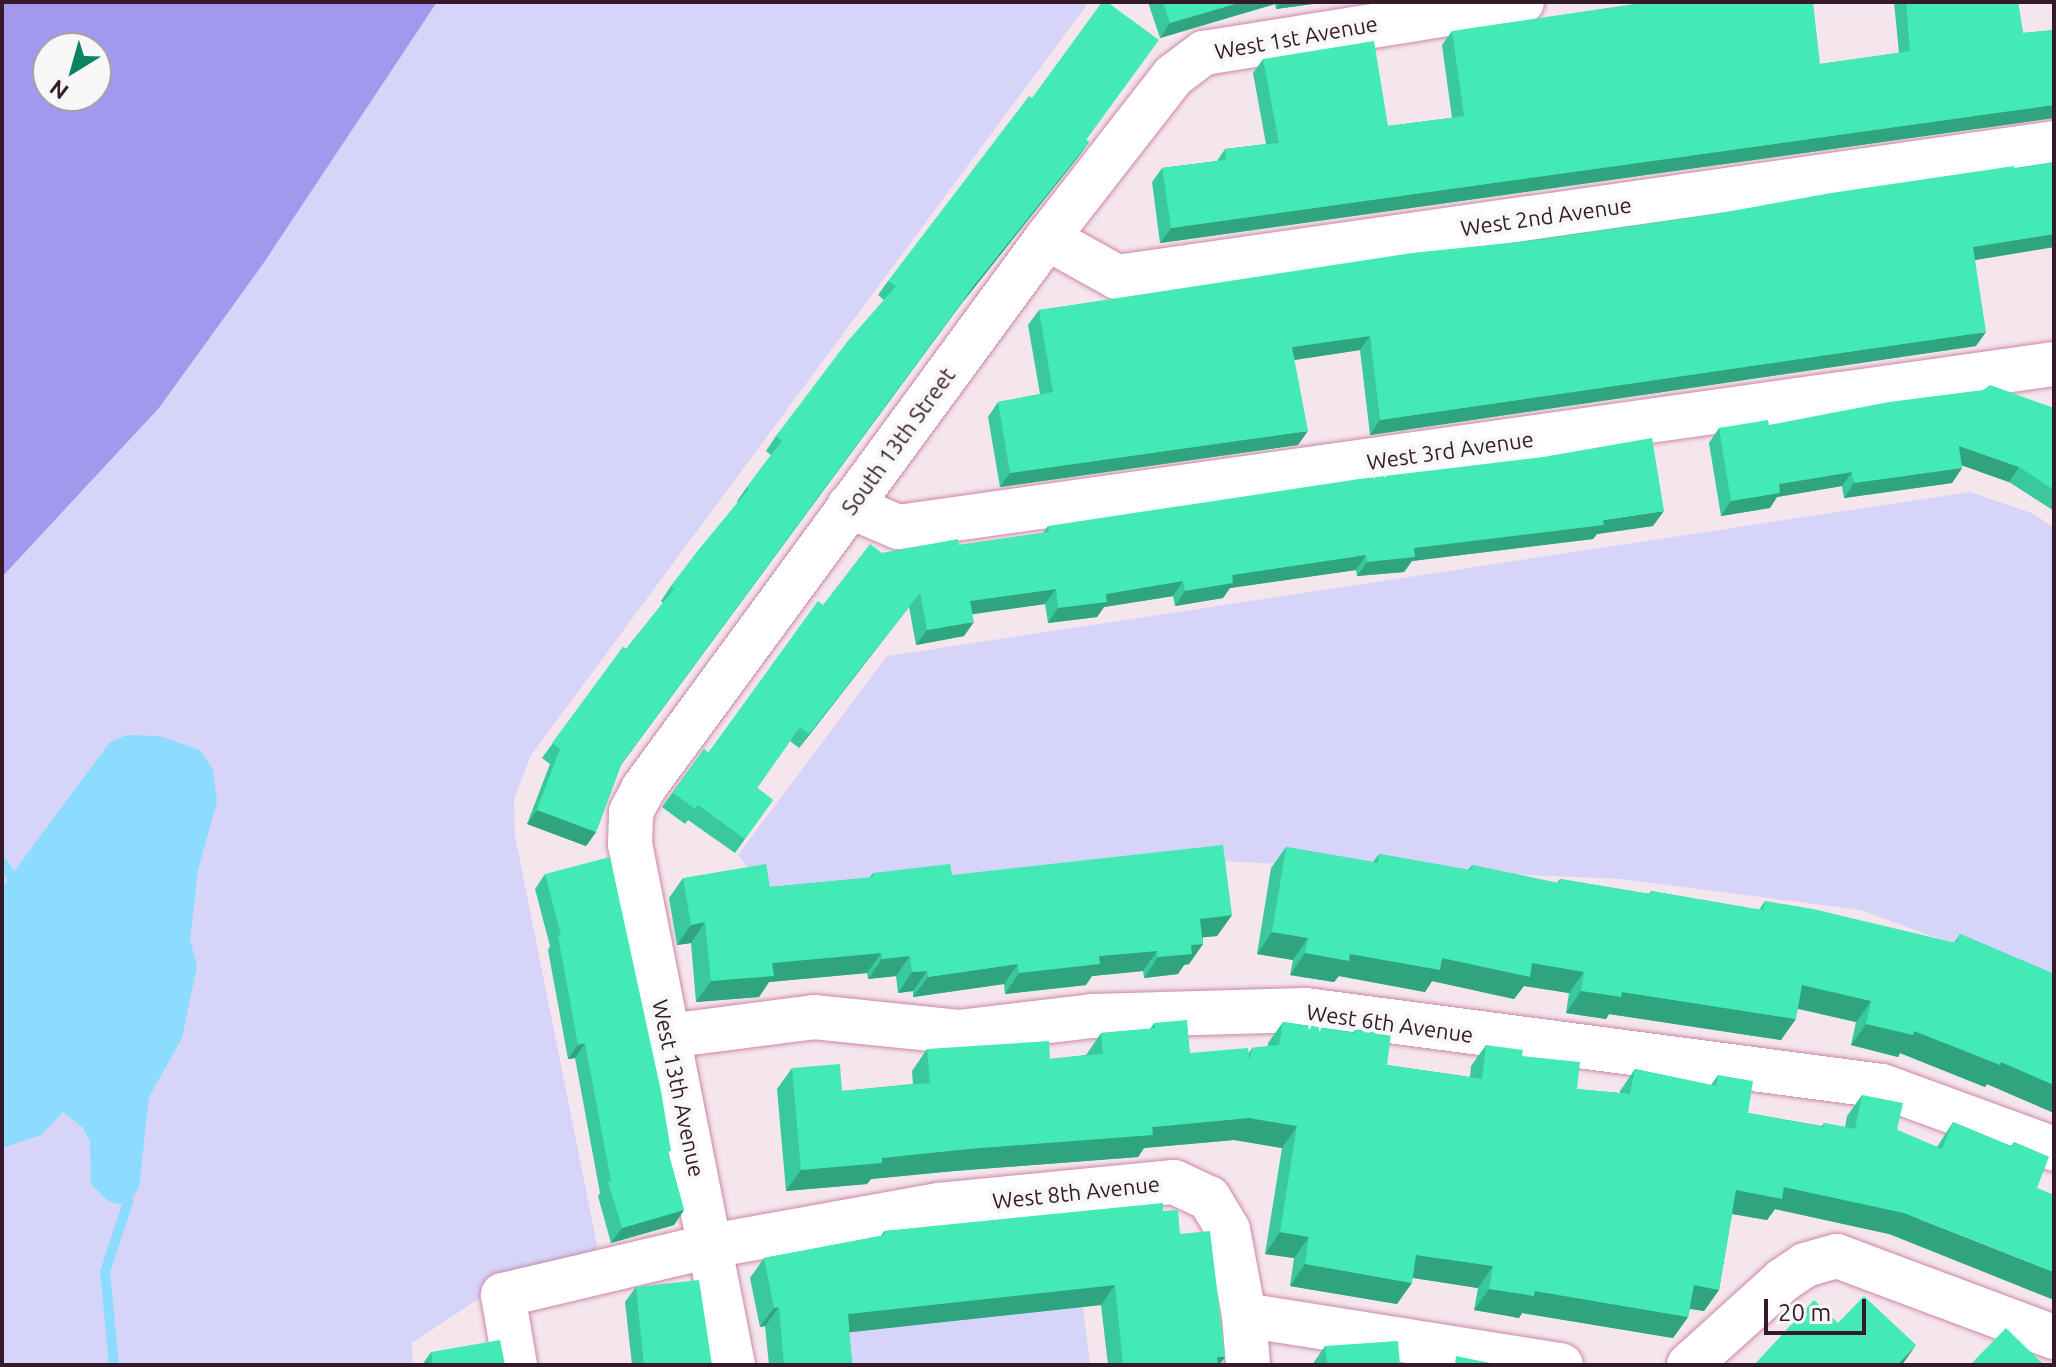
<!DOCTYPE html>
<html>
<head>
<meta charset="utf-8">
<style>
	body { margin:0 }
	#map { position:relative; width:2056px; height:1367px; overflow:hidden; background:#f5e5ec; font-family:Ubuntu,sans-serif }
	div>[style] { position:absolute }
	.green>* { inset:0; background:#d6d4f8 }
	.forest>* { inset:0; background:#a299ef }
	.water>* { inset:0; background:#8cdcff }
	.stream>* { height:10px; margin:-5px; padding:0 5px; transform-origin:5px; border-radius:5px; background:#8cdcff }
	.roads { filter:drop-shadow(0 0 2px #cd86ab) drop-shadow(0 0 2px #cd86ab) }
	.minor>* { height:44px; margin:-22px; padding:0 22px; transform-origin:22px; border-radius:22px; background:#fff }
	.wall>* { inset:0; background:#3ac99d }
	.shaded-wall>* { inset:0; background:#2fa47f }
	.building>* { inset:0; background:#43eab6 }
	span { translate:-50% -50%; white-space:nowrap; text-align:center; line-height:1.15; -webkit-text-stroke:8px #f7f7f7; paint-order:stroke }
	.street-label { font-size:22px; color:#351a29 }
	.frame { position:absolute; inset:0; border:4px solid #351a29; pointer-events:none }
	.north { position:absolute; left:32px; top:32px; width:80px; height:80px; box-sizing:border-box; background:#f7f7f7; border:2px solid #a99fa5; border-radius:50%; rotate:217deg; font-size:22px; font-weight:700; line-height:32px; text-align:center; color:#351a29 }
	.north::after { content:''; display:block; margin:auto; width:28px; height:36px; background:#0a8362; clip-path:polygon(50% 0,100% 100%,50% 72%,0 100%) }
	.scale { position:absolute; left:1764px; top:1299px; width:102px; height:36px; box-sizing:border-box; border:4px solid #351a29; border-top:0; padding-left:10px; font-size:24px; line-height:28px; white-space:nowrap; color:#351a29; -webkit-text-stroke:6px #f7f7f7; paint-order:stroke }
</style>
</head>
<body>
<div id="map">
	<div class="green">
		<div style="clip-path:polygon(437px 2px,1089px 2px,531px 755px,514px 799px,515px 836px,599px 1255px,506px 1270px,486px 1294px,412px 1343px,413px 1365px,2px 1365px,2px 577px,159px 408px,263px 264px)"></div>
		<div style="clip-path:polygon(1970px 492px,2034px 514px,2054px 528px,2054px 981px,1861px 910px,1621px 879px,1195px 860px,771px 900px,738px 855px,887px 656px)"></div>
		<div style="clip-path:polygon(1081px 1292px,1090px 1365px,847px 1365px,844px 1331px)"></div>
	</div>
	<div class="forest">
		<div style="clip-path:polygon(evenodd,2px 2px,437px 2px,263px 264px,159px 408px,2px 577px,2px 2px,48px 48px,96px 48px,96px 96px,48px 96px,48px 48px)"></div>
	</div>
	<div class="water">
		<div style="clip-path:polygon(127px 735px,159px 736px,200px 750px,213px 770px,217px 801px,198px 870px,190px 940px,197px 966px,182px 1038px,149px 1097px,139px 1188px,129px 1201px,118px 1204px,108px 1201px,91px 1184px,90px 1141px,83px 1128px,63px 1112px,41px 1135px,2px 1148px,2px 888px,110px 742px)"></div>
	</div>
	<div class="stream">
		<div style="left:2px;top:862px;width:30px;rotate:57deg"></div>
		<div style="left:114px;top:1365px;width:93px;rotate:-95.5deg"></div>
		<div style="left:105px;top:1272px;width:74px;rotate:-71.8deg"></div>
		<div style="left:128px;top:1202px;width:11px;rotate:-100deg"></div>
	</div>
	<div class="roads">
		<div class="minor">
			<div style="left:1047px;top:238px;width:80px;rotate:29.1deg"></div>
			<div style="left:1117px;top:277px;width:947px;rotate:-8.14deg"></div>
			<div style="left:849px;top:506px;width:53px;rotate:23.2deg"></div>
			<div style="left:898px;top:527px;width:1167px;rotate:-8.03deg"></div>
			<div style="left:668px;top:1036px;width:147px;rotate:-7.4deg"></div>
			<div style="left:814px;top:1017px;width:145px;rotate:5.9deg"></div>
			<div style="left:958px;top:1032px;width:135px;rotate:-6.8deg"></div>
			<div style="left:1092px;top:1016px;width:214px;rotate:-1.6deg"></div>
			<div style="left:1306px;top:1010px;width:581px;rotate:7.52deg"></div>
			<div style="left:1882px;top:1086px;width:183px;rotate:20.1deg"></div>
			<div style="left:1244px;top:1315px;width:50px;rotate:85.4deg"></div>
			<div style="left:515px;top:1365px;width:71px;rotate:-99.7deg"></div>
			<div style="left:503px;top:1295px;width:214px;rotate:-13.3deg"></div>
			<div style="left:711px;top:1246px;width:232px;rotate:-10.2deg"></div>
			<div style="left:939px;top:1205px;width:236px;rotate:-5.6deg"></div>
			<div style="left:1174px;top:1182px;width:38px;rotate:25deg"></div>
			<div style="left:1209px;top:1198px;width:37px;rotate:59deg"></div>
			<div style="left:1228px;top:1230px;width:86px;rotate:79.3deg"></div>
			<div style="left:1244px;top:1315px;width:321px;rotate:9deg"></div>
			<div style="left:733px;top:1365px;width:531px;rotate:-101.18deg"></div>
			<div style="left:630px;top:844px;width:32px;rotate:-88deg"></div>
			<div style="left:631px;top:812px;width:26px;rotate:-62deg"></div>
			<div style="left:643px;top:789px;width:683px;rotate:-53.75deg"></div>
			<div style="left:1047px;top:238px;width:205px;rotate:-52.1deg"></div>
			<div style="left:1173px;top:76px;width:39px;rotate:-37deg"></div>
			<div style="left:1204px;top:53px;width:322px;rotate:-9.1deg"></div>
			<div style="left:1689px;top:1365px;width:127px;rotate:-42.1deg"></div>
			<div style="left:1783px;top:1280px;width:27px;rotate:-34deg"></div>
			<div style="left:1805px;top:1265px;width:33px;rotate:-16deg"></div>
			<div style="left:1837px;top:1256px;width:232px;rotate:20.5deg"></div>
		</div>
	</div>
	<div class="wall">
		<div style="clip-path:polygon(1148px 2px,1327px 2px,1276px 9px,1275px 4px,1160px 38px)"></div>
		<div style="clip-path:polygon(1894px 2px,2018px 2px,2023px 33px,2054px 30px,2054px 118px,1160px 243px,1152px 182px,1162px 168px,1217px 161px,1225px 149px,1266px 144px,1253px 73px,1263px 59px,1388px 126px,1452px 118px,1442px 45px,1452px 31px,1820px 64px,1899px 53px)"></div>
		<div style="clip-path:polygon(1086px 140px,1089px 142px,1078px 157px,962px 303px,621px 765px,596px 832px,586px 846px,527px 824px,550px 764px,542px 758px,623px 647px,626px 649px,663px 603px,661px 601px,671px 586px,738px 502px,737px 501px,747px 487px,771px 455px,766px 451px,776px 436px,884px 300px,878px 295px,888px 281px)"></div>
		<div style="clip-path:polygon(2054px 162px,2054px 247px,1975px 260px,1976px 346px,1370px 435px,1360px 350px,1294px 360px,1298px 445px,1000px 487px,988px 417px,998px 402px,1040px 394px,1028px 325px,1039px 310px,1709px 215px)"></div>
		<div style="clip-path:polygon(2054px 408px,2054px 511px,2009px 482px,1962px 465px,1962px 468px,1952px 483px,1844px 498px,1842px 486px,1777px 497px,1770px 508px,1721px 516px,1709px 443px,1719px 428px)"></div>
		<div style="clip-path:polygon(1048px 526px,1653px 526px,1597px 534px,1593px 539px,1412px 561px,1404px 572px,1357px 576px,1356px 570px,1230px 588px,1223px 598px,1175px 606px,1173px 596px,1104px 607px,1097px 617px,1048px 623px,1045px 604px,972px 614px,964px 636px,916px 645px,909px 607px,799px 748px,790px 741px,757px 788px,773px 800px,735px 853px,688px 820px,685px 824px,662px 807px,704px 749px,708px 753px,823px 605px,882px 553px,959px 545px,1043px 533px)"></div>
		<div style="clip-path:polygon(1286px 847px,1373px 862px,1379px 854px,1468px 870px,1472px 865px,1557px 883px,1560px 879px,1649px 894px,1651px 891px,1759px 910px,1765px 901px,1954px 943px,1960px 934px,2054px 974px,2054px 1113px,1987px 1084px,1985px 1087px,1900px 1053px,1898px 1057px,1851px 1045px,1856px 1022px,1798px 1009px,1781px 1040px,1609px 1014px,1606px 1019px,1566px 1013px,1569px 993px,1524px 986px,1514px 999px,1432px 981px,1425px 992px,1339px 976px,1334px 982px,1290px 975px,1293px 960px,1257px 954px,1271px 868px)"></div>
		<div style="clip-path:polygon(873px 873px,952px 875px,1232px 915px,1217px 936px,1203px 937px,1203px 944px,1189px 964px,1184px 965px,1178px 974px,1144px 978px,1143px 971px,1092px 976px,1086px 985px,1005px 994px,1004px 984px,913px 997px,913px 991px,898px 993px,896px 976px,868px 979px,867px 973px,769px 982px,759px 997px,696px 1002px,691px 943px,677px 945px,669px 898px,683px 878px,770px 887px,869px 878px)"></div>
		<div style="clip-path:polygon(545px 874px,669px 1155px,684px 1210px,674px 1225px,611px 1243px,598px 1196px,600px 1193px,575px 1058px,568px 1059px,548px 950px,550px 946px,535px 889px)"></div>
		<div style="clip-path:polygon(1283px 1022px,1353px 1032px,1356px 1029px,1387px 1065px,1470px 1077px,1471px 1066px,1486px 1045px,1522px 1056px,1577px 1089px,1620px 1093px,1620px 1091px,1635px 1069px,1711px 1085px,1718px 1075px,1748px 1113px,1822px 1126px,1824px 1123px,1845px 1127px,1847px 1116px,1862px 1095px,1897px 1130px,1937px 1147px,1953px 1122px,2011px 1146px,2014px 1142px,2049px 1157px,1889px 1234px,1775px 1209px,1767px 1220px,1732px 1214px,1719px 1290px,1704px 1311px,1690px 1309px,1688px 1317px,1673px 1338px,1522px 1313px,1519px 1318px,1474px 1310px,1478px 1288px,1413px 1278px,1397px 1304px,1290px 1286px,1294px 1258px,1265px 1254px,1282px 1148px,1234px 1140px,1144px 1148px,1138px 1157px,954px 1171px,871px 1179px,867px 1184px,786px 1191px,777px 1089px,792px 1068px,842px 1091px,913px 1084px,912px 1071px,927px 1049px,1050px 1059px,1086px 1055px,1101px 1033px,1150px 1029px,1154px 1023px,1190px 1053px,1249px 1053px,1252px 1048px,1268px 1046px,1268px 1043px)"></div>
		<div style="clip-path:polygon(1163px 1211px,1180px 1234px,1225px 1357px,1219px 1365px,1108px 1365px,1101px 1305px,849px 1332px,852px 1363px,850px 1365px,769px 1365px,765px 1326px,760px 1327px,750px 1278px,764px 1258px,881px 1236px,884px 1231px)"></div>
		<div style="clip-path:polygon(636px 1287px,712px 1365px,632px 1365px,625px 1302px)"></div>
		<div style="clip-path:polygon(1325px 1346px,1400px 1365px,1312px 1365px)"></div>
		<div style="clip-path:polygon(431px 1352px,505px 1365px,422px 1365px)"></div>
	</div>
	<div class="shaded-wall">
		<div style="clip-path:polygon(1242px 2px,1276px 2px,1275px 4px,1160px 38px,1170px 23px)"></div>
		<div style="clip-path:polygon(1281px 2px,1327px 2px,1276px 9px)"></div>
		<div style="clip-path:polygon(2054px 105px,2054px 118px,1160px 243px,1171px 228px)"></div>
		<div style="clip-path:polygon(1089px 142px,1078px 157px,962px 303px,972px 288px)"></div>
		<div style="clip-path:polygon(2054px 234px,2054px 247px,1963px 262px,1973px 247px)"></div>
		<div style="clip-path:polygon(1986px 332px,1976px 346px,1370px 435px,1380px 420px)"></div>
		<div style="clip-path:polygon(1370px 336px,1360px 350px,1281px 362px,1292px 347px)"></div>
		<div style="clip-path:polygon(1308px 431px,1298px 445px,1000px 487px,1010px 473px)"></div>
		<div style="clip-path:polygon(1959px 446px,2019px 467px,2009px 482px,1949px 461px)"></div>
		<div style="clip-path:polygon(1962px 468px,1952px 483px,1844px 498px,1854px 483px)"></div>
		<div style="clip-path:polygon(1852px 472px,1842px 486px,1777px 497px,1770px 508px,1721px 516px,1731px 501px,1779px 484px)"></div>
		<div style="clip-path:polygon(1664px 511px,1653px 526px,1597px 534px,1593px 539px,1412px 561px,1404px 572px,1357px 576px,1367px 562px,1414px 548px)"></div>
		<div style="clip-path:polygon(1366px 555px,1356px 570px,1230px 588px,1223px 598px,1175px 606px,1185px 591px,1232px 575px)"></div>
		<div style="clip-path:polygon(1183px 581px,1173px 596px,1104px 607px,1097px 617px,1048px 623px,1058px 608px,1106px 594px)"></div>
		<div style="clip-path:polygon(1056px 589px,1045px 604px,960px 616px,970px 601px)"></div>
		<div style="clip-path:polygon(920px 593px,909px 607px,799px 748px,809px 734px)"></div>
		<div style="clip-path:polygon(974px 622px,964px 636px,916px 645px,927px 630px)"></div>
		<div style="clip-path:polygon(537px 810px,596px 832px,586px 846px,527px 824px)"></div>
		<div style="clip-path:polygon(1232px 915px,1217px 936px,1186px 939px,1200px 919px)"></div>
		<div style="clip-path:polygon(705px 922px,691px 943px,677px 945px,691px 925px)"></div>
		<div style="clip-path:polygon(1272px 932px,1308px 938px,1293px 960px,1257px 954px)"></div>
		<div style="clip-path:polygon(1203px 944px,1189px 964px,1184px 965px,1178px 974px,1144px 978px,1158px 957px,1191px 945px)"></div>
		<div style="clip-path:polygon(1157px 951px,1143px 971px,1092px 976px,1086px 985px,1005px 994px,1019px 973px,1099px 956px)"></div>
		<div style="clip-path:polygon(881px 953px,867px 973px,769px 982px,759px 997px,696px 1002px,711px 981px,772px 963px)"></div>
		<div style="clip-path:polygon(1305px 953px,1350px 954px,1532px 963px,1584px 972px,1569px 993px,1524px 986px,1514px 999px,1432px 981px,1425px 992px,1339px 976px,1334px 982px,1290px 975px)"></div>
		<div style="clip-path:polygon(910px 956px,896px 976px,868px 979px,882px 959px)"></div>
		<div style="clip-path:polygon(1018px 964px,1004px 984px,913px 997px,928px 977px)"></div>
		<div style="clip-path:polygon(927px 971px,913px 991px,898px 993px,912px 972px)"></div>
		<div style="clip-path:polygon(1802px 985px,1871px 1001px,1856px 1022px,1787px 1006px)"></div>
		<div style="clip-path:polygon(1581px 991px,1622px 992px,1796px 1019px,1781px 1040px,1609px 1014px,1606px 1019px,1566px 1013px)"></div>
		<div style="clip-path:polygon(1866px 1024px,1914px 1031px,2001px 1062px,2054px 1085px,2054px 1113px,1987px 1084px,1985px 1087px,1900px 1053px,1898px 1057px,1851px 1045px)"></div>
		<div style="clip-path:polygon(585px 1043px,575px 1058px,568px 1059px,578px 1045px)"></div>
		<div style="clip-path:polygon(1249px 1118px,1297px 1126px,1282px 1148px,1234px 1140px,1144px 1148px,1138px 1157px,954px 1171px,871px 1179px,867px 1184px,786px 1191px,801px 1170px,882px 1158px,1152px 1127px)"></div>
		<div style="clip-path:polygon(1784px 1187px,1904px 1213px,2054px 1272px,2054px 1300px,1889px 1234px,1775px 1209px,1767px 1220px,1721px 1212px,1736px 1190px)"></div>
		<div style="clip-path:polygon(684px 1210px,674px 1225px,611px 1243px,622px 1228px)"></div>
		<div style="clip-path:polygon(1280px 1232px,1309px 1237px,1294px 1258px,1265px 1254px)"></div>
		<div style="clip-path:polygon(1416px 1255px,1493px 1266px,1478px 1288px,1401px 1276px)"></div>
		<div style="clip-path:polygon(1305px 1264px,1412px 1283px,1397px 1304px,1290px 1286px)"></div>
		<div style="clip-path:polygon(1115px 1285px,1101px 1305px,834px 1334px,848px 1314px)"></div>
		<div style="clip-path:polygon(1694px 1285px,1719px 1290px,1704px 1311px,1679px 1307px)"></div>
		<div style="clip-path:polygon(1489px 1289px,1535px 1291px,1688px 1317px,1673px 1338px,1522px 1313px,1519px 1318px,1474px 1310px)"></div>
		<div style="clip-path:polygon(779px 1307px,765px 1326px,760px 1327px,774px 1308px)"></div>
		<div style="clip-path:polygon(1916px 1345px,1902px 1365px,1897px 1365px)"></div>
		<div style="clip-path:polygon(1217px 1357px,1225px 1357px,1219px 1365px,1212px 1365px)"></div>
	</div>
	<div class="building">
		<div style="clip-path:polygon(1102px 2px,1107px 2px,1159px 40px,1086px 140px,1089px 142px,972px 288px,621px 764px,596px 832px,537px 810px,560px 749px,552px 743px,623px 647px,626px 649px,674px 589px,671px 586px,699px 549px,749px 489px,747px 487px,782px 441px,776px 436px,847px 342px,896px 286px,888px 281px,1029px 96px,1032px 98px)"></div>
		<div style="clip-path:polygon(1163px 2px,1242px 2px,1170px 23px)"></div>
		<div style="clip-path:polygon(1648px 2px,1813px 2px,1820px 64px,1910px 51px,1906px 2px,2018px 2px,2023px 33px,2054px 30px,2054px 105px,1171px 228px,1162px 168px,1226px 160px,1225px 149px,1279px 143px,1263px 59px,1374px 41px,1388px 126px,1464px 116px,1452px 31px)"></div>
		<div style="clip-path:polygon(2054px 162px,2054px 234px,1973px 247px,1986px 332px,1380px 420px,1370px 336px,1292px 347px,1308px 431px,1010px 473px,998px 402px,1053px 392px,1039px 310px,1412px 253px,1537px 240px,1709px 215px,1831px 193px,2014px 166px,2015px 169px)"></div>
		<div style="clip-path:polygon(1990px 385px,2054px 408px,2054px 490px,2019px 467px,1959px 446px,1962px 468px,1854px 483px,1852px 472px,1779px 484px,1780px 493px,1731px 501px,1719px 428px,1768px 420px,1769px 425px,1889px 402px,1983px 390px)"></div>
		<div style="clip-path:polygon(1652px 438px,1664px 511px,1603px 520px,1604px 525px,1414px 548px,1415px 557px,1367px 562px,1366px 555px,1232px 575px,1233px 583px,1185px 591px,1183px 581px,1106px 594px,1107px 602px,1058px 608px,1056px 589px,970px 601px,974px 622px,927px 630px,920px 593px,809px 734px,800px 727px,757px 788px,773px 800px,745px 839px,698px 805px,695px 809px,673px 793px,704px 749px,708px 753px,818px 601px,823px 605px,870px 544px,882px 553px,958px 539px,959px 545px,1049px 532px,1048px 526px,1359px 479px,1543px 457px)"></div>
		<div style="clip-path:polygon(1223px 845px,1232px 915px,1200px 919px,1203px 944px,1191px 945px,1192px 954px,1158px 957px,1157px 951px,1099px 956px,1100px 964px,1019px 973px,1018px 964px,928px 977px,927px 971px,912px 972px,910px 956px,882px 959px,881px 953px,772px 963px,774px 976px,711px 981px,705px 922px,691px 925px,683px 878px,766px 864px,770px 887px,873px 877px,873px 873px,950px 864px,952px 875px)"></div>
		<div style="clip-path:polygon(1286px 847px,1378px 863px,1379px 854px,1471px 870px,1472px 865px,1559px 883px,1560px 879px,1651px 894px,1651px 891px,1763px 910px,1765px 901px,1813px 909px,1956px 943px,1960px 934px,2054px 974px,2054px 1085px,2001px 1062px,2000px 1065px,1914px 1031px,1913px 1035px,1866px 1024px,1871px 1001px,1802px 985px,1796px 1019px,1622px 992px,1621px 997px,1581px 991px,1584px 972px,1532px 963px,1530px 977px,1442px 958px,1440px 970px,1350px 954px,1349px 961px,1305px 953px,1308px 938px,1272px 932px)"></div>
		<div style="clip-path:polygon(610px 857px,661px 1091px,671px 1151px,668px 1152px,684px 1210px,622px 1228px,608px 1182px,611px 1181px,585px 1043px,578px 1045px,558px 936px,561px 935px,545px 874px)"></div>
		<div style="clip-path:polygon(1187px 1020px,1190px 1053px,1248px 1048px,1250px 1060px,1252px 1048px,1279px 1045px,1283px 1022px,1355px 1033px,1356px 1029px,1391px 1034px,1387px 1065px,1482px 1079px,1486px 1045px,1523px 1050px,1522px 1056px,1580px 1062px,1577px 1089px,1630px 1094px,1635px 1069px,1716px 1086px,1718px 1075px,1753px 1081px,1748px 1113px,1824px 1127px,1824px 1123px,1855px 1129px,1862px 1095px,1903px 1103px,1897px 1130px,1942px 1149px,1953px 1122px,2012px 1147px,2014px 1142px,2049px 1157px,2037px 1188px,2054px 1195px,2054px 1272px,1904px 1213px,1784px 1187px,1782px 1199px,1736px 1190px,1719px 1290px,1694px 1285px,1688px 1317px,1535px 1291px,1534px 1296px,1489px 1289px,1493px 1266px,1416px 1255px,1412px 1283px,1305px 1264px,1309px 1237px,1280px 1232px,1297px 1126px,1249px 1118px,1152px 1127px,1153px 1135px,969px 1149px,882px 1158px,882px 1163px,801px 1170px,792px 1068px,840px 1064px,842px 1091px,930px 1083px,927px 1049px,1049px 1041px,1050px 1059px,1103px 1054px,1101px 1033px,1155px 1028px,1154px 1023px)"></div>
		<div style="clip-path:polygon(1163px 1203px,1163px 1211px,1178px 1210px,1180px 1234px,1210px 1231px,1225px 1357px,1217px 1357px,1218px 1365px,1123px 1365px,1115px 1285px,848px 1314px,852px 1363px,828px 1365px,784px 1365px,779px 1307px,774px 1308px,764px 1258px,885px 1235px,884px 1231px)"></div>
		<div style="clip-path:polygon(699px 1280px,712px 1365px,644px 1365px,636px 1287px)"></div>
		<div style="clip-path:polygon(1864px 1296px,1916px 1345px,1897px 1365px,1754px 1365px,1814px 1300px,1838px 1323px)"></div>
		<div style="clip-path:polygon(2006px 1328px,2044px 1365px,1970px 1365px)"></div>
		<div style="clip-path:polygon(500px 1340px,505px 1365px,433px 1365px,431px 1352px)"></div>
		<div style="clip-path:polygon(1398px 1341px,1400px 1365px,1327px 1365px,1325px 1346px)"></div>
		<div style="clip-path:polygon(1456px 1356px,1495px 1364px,1495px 1365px,1455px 1365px)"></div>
	</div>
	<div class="street-label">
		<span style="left:1296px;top:37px;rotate:-10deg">West 1st Avenue</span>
		<span style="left:1546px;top:216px;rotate:-8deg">West 2nd Avenue</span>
		<span style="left:898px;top:441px;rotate:-54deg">South 13th Street</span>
		<span style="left:1450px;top:450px;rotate:-8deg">West 3rd Avenue</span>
		<span style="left:1390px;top:1023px;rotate:8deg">West 6th Avenue</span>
		<span style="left:679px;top:1088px;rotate:78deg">West 13th Avenue</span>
		<span style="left:1076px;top:1192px;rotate:-6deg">West 8th Avenue</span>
	</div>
	<div class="frame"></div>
	<div class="north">N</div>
	<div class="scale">20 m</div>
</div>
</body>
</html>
